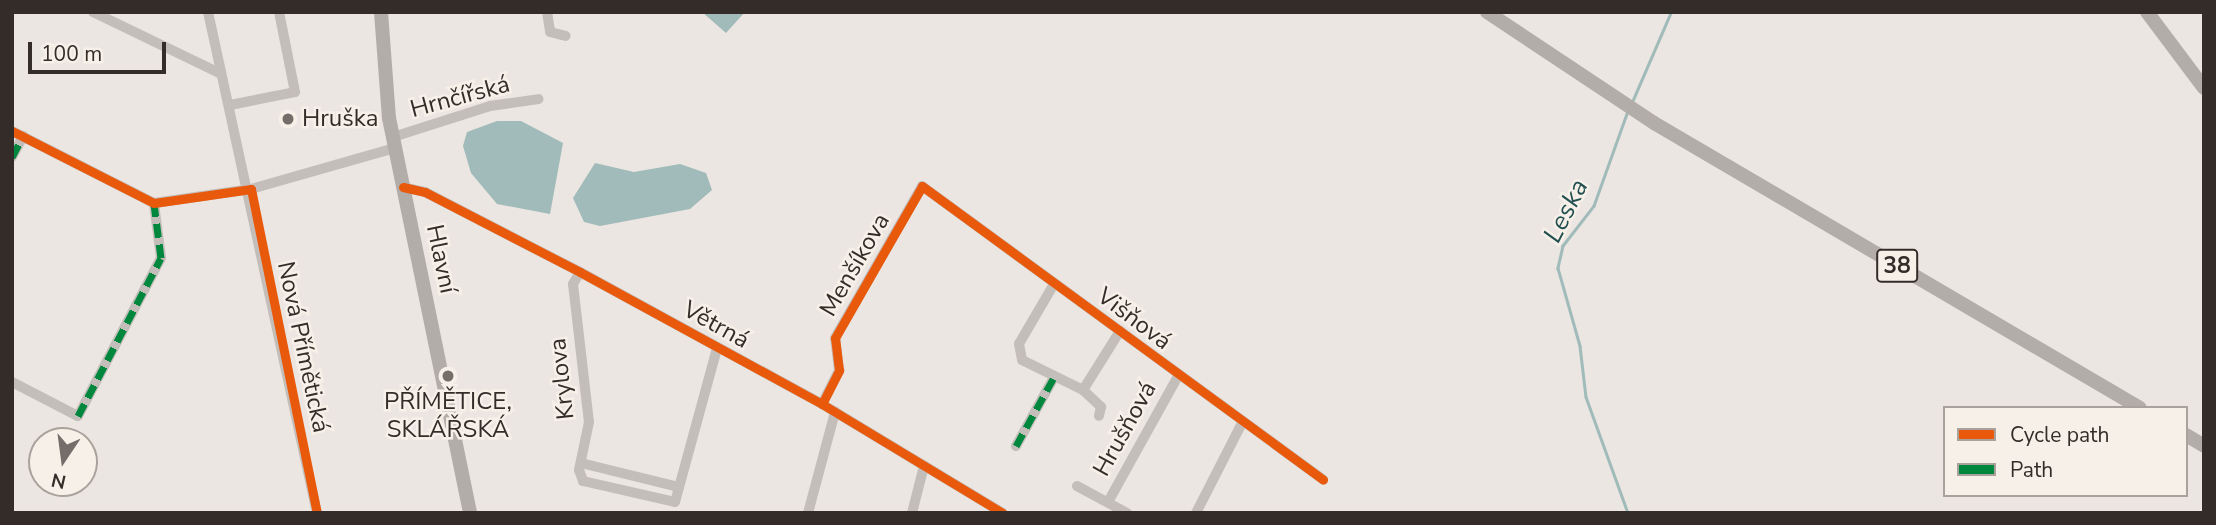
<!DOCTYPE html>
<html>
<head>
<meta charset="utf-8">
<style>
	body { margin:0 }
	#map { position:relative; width:2216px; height:525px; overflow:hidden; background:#ebe6e1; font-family:"Nunito Sans",sans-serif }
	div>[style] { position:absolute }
	.water>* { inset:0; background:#a0bbb9 }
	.stream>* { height:2.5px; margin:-1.25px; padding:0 1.25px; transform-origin:1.25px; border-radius:1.25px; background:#a0bbb9 }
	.minor>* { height:10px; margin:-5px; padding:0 5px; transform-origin:5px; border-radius:5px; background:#c4beba }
	.major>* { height:14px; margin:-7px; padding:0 7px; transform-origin:7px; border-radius:7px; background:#b3ada9 }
	.quiet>* { height:7px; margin-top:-3.5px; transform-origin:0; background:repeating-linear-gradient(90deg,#00873e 0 14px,transparent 0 21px) }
	.cycleway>* { height:9px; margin:-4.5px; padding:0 4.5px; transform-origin:4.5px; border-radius:4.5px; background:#e8590c }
	.dots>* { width:19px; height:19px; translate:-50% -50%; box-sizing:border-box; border:4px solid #f7f0e9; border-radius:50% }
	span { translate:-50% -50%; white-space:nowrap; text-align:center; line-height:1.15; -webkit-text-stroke:5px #f7f0e9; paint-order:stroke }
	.shield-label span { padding:2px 5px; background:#f7f0e9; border:2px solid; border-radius:5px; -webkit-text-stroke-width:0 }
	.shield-label { font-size:23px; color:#342c29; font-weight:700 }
	.street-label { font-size:24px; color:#342c29 }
	.poi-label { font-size:24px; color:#342c29 }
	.left { translate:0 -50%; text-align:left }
	.water-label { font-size:26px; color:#235051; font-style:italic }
	.frame { position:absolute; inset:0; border:14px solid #342c29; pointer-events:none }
	.legend { position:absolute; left:1943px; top:406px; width:245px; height:91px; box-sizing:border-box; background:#f7f0e9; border:2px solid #a9a29c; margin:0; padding:9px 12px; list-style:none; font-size:21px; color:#342c29 }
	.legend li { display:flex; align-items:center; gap:14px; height:35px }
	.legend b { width:35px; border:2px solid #a9a29c }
	.north { position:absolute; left:28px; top:427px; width:70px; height:70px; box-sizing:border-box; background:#f7f0e9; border:2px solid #a9a29c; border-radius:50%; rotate:193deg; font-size:19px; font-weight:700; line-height:28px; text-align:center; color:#342c29 }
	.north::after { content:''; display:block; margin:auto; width:24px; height:32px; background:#746d69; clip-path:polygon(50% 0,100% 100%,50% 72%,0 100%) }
	.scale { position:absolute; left:28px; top:42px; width:138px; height:32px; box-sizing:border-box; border:4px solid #342c29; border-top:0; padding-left:9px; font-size:21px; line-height:24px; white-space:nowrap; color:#342c29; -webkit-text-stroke:5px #f7f0e9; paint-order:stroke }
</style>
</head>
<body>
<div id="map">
	<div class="water">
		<div style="clip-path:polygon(702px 12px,745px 12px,726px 33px)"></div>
		<div style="clip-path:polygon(497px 121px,521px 121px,563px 143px,550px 214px,497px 204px,471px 173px,463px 146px,467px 132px)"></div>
		<div style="clip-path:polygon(595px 163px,634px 172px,680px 164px,706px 173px,712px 190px,690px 209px,600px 226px,584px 222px,573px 198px)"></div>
	</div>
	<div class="stream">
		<div style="left:1632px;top:102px;width:98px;rotate:-66.6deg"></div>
		<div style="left:1628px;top:111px;width:101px;rotate:109.7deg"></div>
		<div style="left:1594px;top:206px;width:51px;rotate:127.8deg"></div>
		<div style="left:1563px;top:246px;width:23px;rotate:103deg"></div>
		<div style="left:1558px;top:268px;width:81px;rotate:74.2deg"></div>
		<div style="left:1580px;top:346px;width:51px;rotate:83.3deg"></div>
		<div style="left:1586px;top:397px;width:123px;rotate:70.1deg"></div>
	</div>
	<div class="minor">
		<div style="left:93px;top:12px;width:142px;rotate:25.8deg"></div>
		<div style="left:208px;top:12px;width:513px;rotate:77.73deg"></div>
		<div style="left:547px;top:12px;width:20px;rotate:81deg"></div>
		<div style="left:550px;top:32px;width:16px;rotate:14deg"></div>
		<div style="left:230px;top:105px;width:66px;rotate:-11.3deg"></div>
		<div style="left:295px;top:92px;width:82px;rotate:-101.3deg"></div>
		<div style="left:12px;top:131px;width:159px;rotate:26.9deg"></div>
		<div style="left:154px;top:203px;width:98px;rotate:-8.2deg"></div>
		<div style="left:251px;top:189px;width:150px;rotate:-15.9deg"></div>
		<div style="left:393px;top:137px;width:102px;rotate:-17.7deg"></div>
		<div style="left:490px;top:106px;width:49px;rotate:-8.1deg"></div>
		<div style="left:12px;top:157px;width:24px;rotate:-62deg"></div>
		<div style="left:403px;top:187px;width:23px;rotate:13deg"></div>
		<div style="left:425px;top:192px;width:174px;rotate:27.3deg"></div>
		<div style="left:580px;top:272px;width:276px;rotate:28.6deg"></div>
		<div style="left:822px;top:404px;width:211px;rotate:31.1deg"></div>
		<div style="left:580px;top:272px;width:14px;rotate:120deg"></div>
		<div style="left:573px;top:284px;width:139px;rotate:83.4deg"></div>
		<div style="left:589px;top:422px;width:49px;rotate:101.8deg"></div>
		<div style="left:579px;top:470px;width:12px;rotate:70deg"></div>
		<div style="left:583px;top:481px;width:94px;rotate:12.9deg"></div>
		<div style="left:675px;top:502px;width:160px;rotate:-74.7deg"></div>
		<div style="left:1054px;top:284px;width:69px;rotate:120.3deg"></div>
		<div style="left:1019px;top:344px;width:16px;rotate:79deg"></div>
		<div style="left:1022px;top:360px;width:68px;rotate:26.2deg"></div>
		<div style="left:1083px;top:390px;width:70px;rotate:-57.9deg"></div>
		<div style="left:12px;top:382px;width:74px;rotate:27.3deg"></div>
		<div style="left:78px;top:416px;width:178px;rotate:-62.3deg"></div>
		<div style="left:161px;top:258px;width:55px;rotate:-97.3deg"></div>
		<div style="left:1083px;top:390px;width:25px;rotate:43deg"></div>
		<div style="left:1101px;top:407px;width:9px;rotate:103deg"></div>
		<div style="left:822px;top:404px;width:38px;rotate:-63deg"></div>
		<div style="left:839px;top:370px;width:32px;rotate:-97deg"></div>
		<div style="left:835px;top:338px;width:175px;rotate:-60.2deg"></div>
		<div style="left:922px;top:186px;width:497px;rotate:36.2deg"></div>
		<div style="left:1016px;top:446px;width:77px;rotate:-61.1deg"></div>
		<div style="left:581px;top:463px;width:101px;rotate:13.8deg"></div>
		<div style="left:1077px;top:486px;width:57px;rotate:28.4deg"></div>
		<div style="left:1108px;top:502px;width:144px;rotate:-60.9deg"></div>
		<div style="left:808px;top:513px;width:105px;rotate:-75deg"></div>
		<div style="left:912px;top:513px;width:49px;rotate:-75.7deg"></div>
		<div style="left:1196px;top:513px;width:101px;rotate:-62.9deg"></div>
	</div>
	<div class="major">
		<div style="left:381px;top:12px;width:106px;rotate:85.7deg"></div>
		<div style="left:389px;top:118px;width:403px;rotate:78.4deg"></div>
		<div style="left:1487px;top:12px;width:201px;rotate:33.6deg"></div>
		<div style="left:1654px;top:123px;width:563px;rotate:30.39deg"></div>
		<div style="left:2147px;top:12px;width:95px;rotate:53.1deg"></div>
		<div style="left:2186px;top:435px;width:21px;rotate:31deg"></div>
	</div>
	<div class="quiet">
		<div style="left:12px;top:157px;width:24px;rotate:-62deg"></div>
		<div style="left:78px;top:416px;width:178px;rotate:-62.3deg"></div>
		<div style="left:161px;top:258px;width:55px;rotate:-97.3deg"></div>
		<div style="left:1016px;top:446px;width:77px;rotate:-61.1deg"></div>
	</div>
	<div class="cycleway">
		<div style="left:12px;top:131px;width:159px;rotate:26.9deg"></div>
		<div style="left:154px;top:203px;width:98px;rotate:-8.2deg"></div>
		<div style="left:251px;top:189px;width:331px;rotate:78.5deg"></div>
		<div style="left:403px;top:187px;width:23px;rotate:13deg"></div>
		<div style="left:425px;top:192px;width:174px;rotate:27.3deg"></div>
		<div style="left:580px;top:272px;width:276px;rotate:28.6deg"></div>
		<div style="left:822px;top:404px;width:211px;rotate:31.1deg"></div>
		<div style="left:822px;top:404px;width:38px;rotate:-63deg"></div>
		<div style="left:839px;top:370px;width:32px;rotate:-97deg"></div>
		<div style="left:835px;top:338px;width:175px;rotate:-60.2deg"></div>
		<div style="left:922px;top:186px;width:497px;rotate:36.2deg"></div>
	</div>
	<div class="dots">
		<div style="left:288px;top:119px;background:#746d69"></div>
		<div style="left:448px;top:376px;background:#746d69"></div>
	</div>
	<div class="shield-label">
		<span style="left:1897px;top:266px">38</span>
	</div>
	<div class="street-label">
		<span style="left:460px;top:97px;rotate:-15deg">Hrnčířská</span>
		<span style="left:441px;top:259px;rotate:78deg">Hlavní</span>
		<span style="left:855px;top:265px;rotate:-60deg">Menšíkova</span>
		<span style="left:1134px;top:319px;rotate:37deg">Višňová</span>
		<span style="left:716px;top:325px;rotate:29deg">Větrná</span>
		<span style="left:303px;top:347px;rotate:78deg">Nová Přímětická</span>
		<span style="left:562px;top:379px;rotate:-96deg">Krylova</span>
		<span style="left:1125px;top:429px;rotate:-61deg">Hrušňová</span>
	</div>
	<div class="poi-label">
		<span class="left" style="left:302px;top:119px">Hruška</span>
		<span style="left:448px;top:416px">PŘÍMĚTICE,<br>SKLÁŘSKÁ</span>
	</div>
	<div class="water-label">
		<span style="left:1566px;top:211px;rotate:-63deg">Leska</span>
	</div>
	<div class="frame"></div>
	<ul class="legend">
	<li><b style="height:9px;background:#e8590c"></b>Cycle path</li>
	<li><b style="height:9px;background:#00873e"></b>Path</li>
	</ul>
	<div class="north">N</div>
	<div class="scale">100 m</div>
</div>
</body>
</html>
